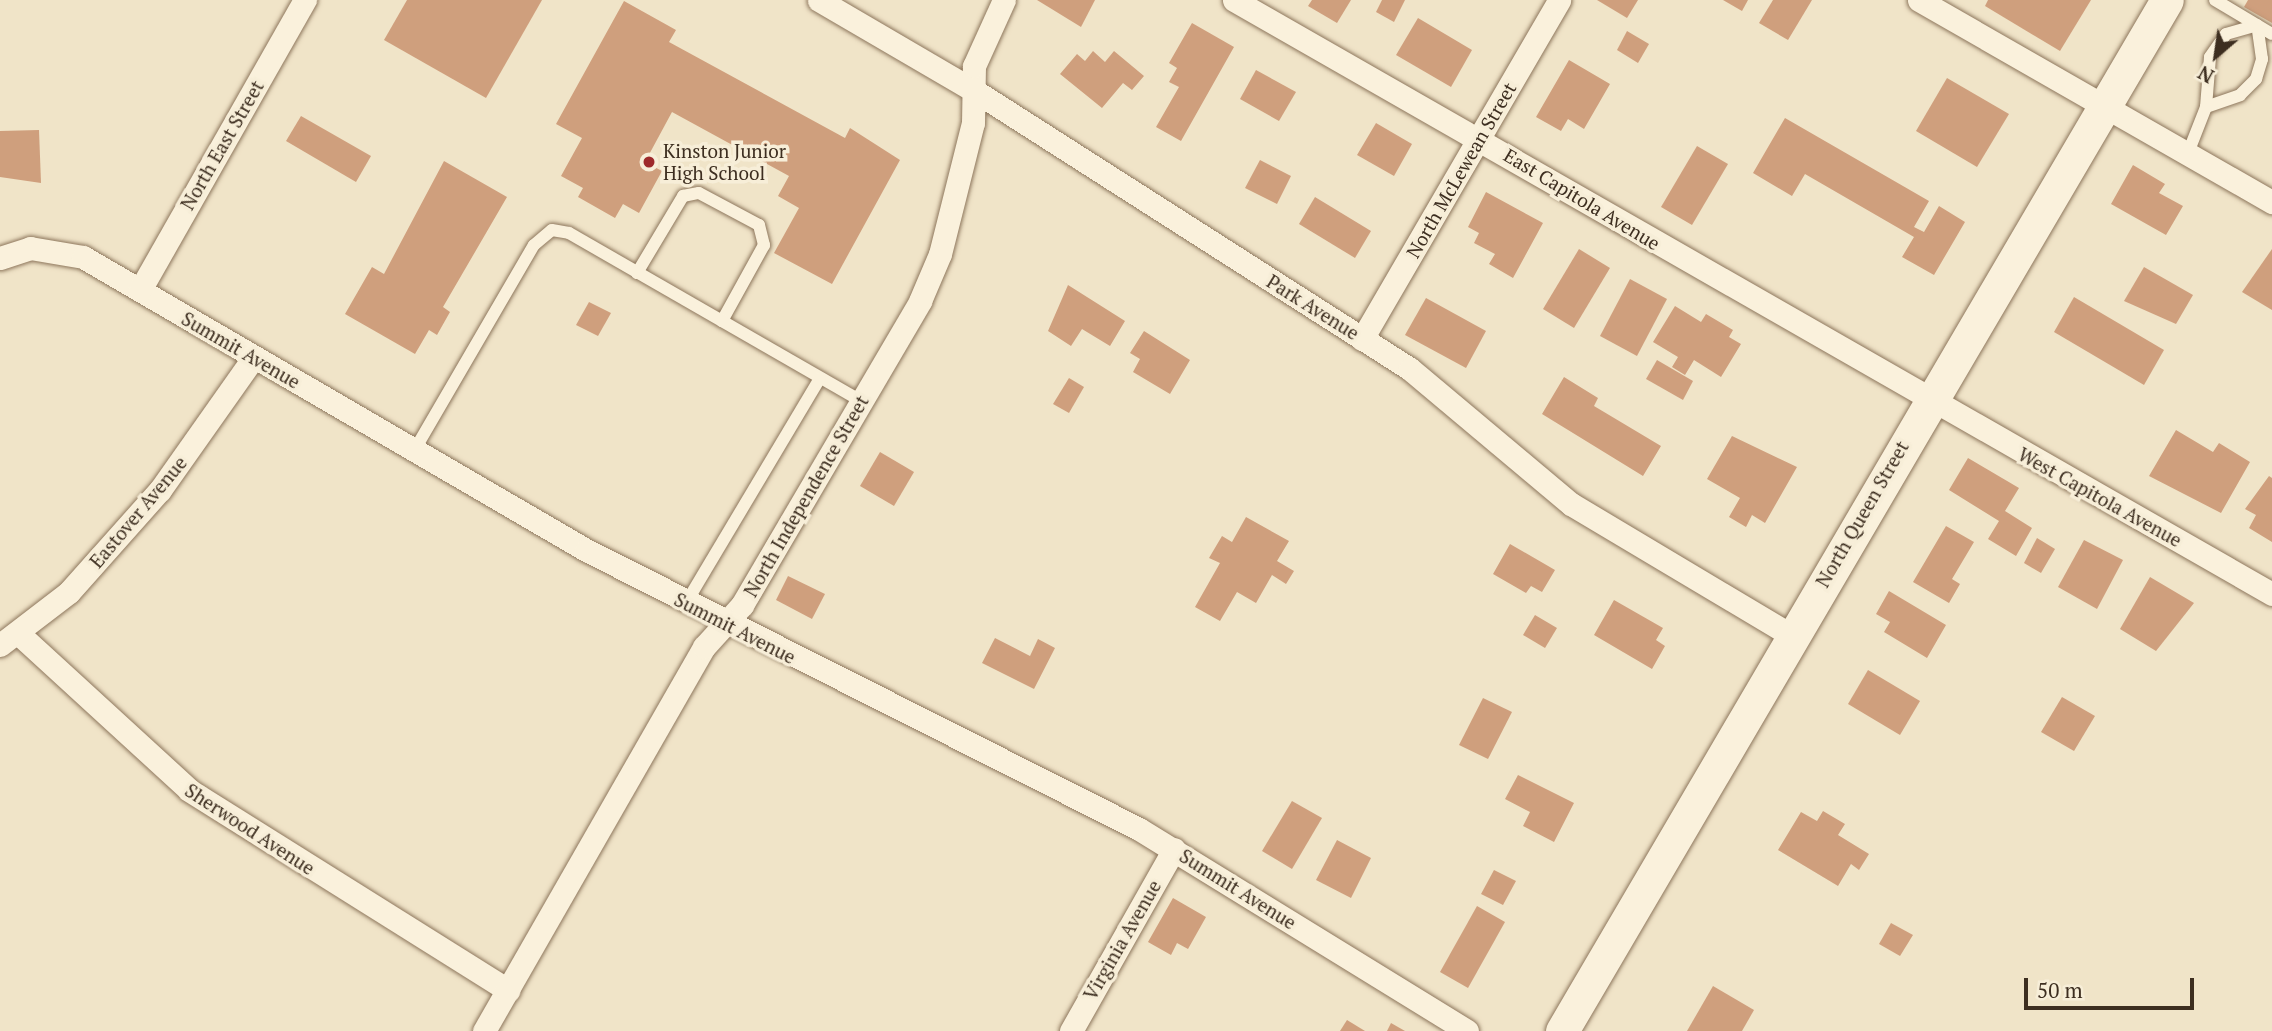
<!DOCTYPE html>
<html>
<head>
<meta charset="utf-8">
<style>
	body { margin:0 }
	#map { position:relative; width:2272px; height:1031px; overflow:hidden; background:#f0e4c8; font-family:"PT Serif",serif }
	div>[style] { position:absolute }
	.building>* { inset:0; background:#cf9f7d }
	.roads { filter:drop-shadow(0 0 2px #8d765c) drop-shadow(0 0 2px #8d765c) }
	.lane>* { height:12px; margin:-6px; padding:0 6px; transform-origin:6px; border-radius:6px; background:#faf1dc }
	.street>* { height:23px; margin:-11.5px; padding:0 11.5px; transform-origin:11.5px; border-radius:11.5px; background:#faf1dc }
	.secondary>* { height:33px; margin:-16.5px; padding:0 16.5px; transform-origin:16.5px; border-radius:16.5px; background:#faf1dc }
	.dots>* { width:19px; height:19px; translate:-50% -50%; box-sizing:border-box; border:4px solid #f7eed8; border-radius:50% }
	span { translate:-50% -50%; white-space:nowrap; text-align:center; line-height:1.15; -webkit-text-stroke:7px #f7eed8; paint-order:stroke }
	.street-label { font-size:19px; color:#3d2e20 }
	.poi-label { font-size:19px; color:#3d2e20 }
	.left { translate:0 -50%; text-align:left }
	.north { position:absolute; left:2181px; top:21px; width:70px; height:70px; -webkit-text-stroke:5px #f7eed8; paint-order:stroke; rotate:209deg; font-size:19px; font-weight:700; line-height:28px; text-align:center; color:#3d2e20 }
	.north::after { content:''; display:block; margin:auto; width:24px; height:32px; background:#3d2e20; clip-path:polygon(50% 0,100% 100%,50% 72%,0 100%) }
	.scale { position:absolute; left:2024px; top:978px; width:170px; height:32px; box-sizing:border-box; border:4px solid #3d2e20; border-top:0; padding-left:9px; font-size:21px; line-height:24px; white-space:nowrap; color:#3d2e20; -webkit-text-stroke:5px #f7eed8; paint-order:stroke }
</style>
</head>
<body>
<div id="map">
	<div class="building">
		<div style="clip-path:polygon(407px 0,542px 0,486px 98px,384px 40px)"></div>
		<div style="clip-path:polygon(1037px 0,1095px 0,1081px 27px)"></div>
		<div style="clip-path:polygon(1312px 0,1351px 0,1337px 23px,1308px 6px)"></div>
		<div style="clip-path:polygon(1382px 0,1405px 0,1394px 22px,1376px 12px)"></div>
		<div style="clip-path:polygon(1597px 0,1638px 0,1627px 18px)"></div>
		<div style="clip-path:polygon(1723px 0,1748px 0,1742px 11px)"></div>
		<div style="clip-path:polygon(1773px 0,1812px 0,1788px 40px,1759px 23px)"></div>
		<div style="clip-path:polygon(1988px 0,2091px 0,2060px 51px,1985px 6px)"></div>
		<div style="clip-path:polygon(2248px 0,2272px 0,2272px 23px,2244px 7px)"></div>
		<div style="clip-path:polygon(624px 1px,676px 30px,669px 42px,845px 138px,850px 128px,900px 160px,832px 284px,774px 253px,799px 208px,778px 196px,789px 176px,672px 112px,645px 162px,662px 171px,639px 213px,623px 204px,615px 218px,578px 197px,583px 188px,561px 176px,582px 138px,556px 124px)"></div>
		<div style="clip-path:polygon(1418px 18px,1472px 50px,1451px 87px,1396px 55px)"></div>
		<div style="clip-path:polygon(1192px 23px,1234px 47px,1181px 141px,1156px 127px,1179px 87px,1169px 82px,1177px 68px,1169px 63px)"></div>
		<div style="clip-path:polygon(1627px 31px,1649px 44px,1638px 63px,1617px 50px)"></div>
		<div style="clip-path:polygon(1093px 51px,1105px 62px,1114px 51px,1144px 76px,1132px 90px,1123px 83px,1102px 108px,1060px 74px,1077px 54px,1085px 61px)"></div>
		<div style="clip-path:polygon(1569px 60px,1610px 84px,1584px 129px,1568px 119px,1561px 131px,1536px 117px)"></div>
		<div style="clip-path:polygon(1256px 70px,1296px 92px,1279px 121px,1240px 99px)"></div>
		<div style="clip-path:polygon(1947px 78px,2009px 114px,1977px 167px,1916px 131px)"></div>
		<div style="clip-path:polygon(301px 116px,371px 156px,356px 182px,286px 141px)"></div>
		<div style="clip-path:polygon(1785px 118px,1929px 201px,1914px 227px,1924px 232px,1939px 206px,1965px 222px,1934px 275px,1902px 257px,1914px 237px,1805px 174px,1792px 196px,1753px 173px)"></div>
		<div style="clip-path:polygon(1376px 123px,1412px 144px,1394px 176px,1357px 155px)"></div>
		<div style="clip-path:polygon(39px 130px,41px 183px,0 177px,0 131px)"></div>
		<div style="clip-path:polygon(1697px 146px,1728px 164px,1692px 225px,1661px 207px)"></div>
		<div style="clip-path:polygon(1260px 160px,1291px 176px,1277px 204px,1245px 188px)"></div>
		<div style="clip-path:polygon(444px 161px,507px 197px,443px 307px,450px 312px,437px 335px,429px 330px,415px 354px,345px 314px,372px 267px,384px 274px)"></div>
		<div style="clip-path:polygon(2133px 165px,2165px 184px,2159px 193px,2183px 206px,2166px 235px,2111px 204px)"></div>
		<div style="clip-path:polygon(1486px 192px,1543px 223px,1513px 278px,1489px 264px,1495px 254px,1474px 243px,1479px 233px,1468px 227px)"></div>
		<div style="clip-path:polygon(1315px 197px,1371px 231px,1355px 258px,1299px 224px)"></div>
		<div style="clip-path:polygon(1579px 249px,1610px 268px,1574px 328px,1543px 309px)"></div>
		<div style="clip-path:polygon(2272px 249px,2272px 310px,2242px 292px)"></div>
		<div style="clip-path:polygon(2144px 267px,2193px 295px,2176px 324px,2124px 301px)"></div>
		<div style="clip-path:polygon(1630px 279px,1667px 299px,1637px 356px,1600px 336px)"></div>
		<div style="clip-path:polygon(1068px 285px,1125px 321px,1110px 346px,1082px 329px,1071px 346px,1048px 331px)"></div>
		<div style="clip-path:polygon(2074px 297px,2164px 350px,2144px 385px,2054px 332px)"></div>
		<div style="clip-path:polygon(1426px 298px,1486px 331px,1466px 368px,1405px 335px)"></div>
		<div style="clip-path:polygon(589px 302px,611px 313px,598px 336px,576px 325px)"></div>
		<div style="clip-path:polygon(1675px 306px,1701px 322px,1706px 314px,1733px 330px,1729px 337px,1741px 344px,1721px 377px,1694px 360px,1685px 375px,1672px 367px,1678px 357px,1653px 342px)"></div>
		<div style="clip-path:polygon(1144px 331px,1190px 360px,1170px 394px,1133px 372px,1140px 359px,1130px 353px)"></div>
		<div style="clip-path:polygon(1657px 360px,1693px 381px,1683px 400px,1646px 379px)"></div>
		<div style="clip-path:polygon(1564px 377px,1598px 398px,1594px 406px,1661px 446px,1643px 476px,1542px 414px)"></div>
		<div style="clip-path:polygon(1069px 378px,1084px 387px,1069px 413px,1053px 404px)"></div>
		<div style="clip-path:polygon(2176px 430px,2213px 452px,2219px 443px,2250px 462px,2221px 513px,2149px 476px)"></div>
		<div style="clip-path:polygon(1732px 436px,1797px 467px,1765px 523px,1752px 515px,1746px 527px,1729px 517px,1740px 498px,1707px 479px)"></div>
		<div style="clip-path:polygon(880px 452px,914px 472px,894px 506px,860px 486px)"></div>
		<div style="clip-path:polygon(1968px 458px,2019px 488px,2005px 511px,2032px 528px,2016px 556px,1988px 539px,1999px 521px,1949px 490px)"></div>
		<div style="clip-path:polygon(2269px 476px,2272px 478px,2272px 542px,2249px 528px,2256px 515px,2245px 509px)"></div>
		<div style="clip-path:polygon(1246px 517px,1289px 541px,1277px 561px,1294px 571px,1286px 584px,1272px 575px,1256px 603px,1237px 592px,1220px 621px,1195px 607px,1220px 563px,1209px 558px,1222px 536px,1232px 542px)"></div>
		<div style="clip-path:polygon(1946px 526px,1974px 542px,1952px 579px,1960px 584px,1949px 603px,1913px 582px)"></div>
		<div style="clip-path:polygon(2037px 538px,2055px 549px,2041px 573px,2024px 563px)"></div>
		<div style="clip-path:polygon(2084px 540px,2123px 560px,2097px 609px,2058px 587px)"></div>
		<div style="clip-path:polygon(1510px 544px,1555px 570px,1542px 592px,1531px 586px,1526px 593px,1493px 574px)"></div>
		<div style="clip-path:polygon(788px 576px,825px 594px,812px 619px,776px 600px)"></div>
		<div style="clip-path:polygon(2150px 577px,2194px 603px,2156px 651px,2120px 629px)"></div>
		<div style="clip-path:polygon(1889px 591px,1946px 625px,1927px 658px,1884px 632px,1890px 622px,1876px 614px)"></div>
		<div style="clip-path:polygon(1614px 600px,1663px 628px,1656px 640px,1665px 646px,1652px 669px,1594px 635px)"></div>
		<div style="clip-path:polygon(1535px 615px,1557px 628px,1545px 648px,1523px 635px)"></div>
		<div style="clip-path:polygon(995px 638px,1030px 656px,1038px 639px,1055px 648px,1034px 689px,982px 663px)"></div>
		<div style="clip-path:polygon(1868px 670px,1920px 701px,1900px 735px,1848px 704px)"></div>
		<div style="clip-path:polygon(2062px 697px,2095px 716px,2074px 751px,2041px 732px)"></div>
		<div style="clip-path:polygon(1483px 698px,1512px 712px,1488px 759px,1459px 745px)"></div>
		<div style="clip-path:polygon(1518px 775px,1574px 803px,1554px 842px,1523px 826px,1530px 812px,1505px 799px)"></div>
		<div style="clip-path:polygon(1292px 801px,1322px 818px,1292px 869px,1262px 851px)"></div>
		<div style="clip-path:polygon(1823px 811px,1845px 824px,1838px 835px,1869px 854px,1859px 870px,1851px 864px,1838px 886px,1778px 850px,1801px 812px,1817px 821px)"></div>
		<div style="clip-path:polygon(1337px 840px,1371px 858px,1351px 898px,1316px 880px)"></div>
		<div style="clip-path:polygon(1494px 870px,1516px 881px,1503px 905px,1481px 894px)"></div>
		<div style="clip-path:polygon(1173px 898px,1206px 917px,1188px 949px,1177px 943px,1171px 955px,1148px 942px)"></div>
		<div style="clip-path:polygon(1477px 906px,1505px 922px,1468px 988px,1440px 972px)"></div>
		<div style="clip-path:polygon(1891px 923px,1913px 935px,1900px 956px,1879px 944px)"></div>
		<div style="clip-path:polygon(1713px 986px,1754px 1010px,1742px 1031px,1687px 1031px)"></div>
		<div style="clip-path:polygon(1347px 1020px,1365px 1031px,1340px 1031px)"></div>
		<div style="clip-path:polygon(1391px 1023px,1405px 1031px,1387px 1031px)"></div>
	</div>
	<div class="roads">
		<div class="lane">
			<div style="left:2215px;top:0;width:66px;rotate:30.8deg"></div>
			<div style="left:2206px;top:107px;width:36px;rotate:-19deg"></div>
			<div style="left:2240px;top:95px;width:23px;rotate:-45deg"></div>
			<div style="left:2256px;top:79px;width:21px;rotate:-73deg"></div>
			<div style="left:2262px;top:59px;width:34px;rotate:-98deg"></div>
			<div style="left:2188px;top:153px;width:49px;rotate:-68.6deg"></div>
			<div style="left:2206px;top:107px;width:50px;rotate:-85.4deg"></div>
			<div style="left:2210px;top:57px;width:28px;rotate:-55deg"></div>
			<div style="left:2226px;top:34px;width:32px;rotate:-16deg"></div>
			<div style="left:637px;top:273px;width:90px;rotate:-59.1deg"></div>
			<div style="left:683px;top:196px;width:16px;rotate:-11deg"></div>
			<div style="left:699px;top:193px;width:68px;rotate:28.1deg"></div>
			<div style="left:759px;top:225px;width:21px;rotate:76deg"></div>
			<div style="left:764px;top:245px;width:87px;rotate:118.9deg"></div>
			<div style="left:414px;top:451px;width:238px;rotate:-59.8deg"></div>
			<div style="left:534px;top:245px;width:23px;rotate:-40deg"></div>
			<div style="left:552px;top:230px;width:17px;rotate:10deg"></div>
			<div style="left:569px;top:233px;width:337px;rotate:29.9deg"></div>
			<div style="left:686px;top:603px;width:262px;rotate:-59.2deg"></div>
		</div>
		<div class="street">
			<div style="left:819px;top:0;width:181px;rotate:30.3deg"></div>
			<div style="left:975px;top:91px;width:516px;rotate:32.58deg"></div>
			<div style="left:1410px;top:369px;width:210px;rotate:40deg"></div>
			<div style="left:1571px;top:504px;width:256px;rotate:30.8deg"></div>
			<div style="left:1234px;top:0;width:1196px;rotate:29.78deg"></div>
			<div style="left:1919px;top:0;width:407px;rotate:29.8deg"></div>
			<div style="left:0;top:258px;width:32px;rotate:-18deg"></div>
			<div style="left:30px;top:248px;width:54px;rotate:9.6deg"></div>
			<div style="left:83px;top:257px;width:582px;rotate:30.22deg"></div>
			<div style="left:586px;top:550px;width:619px;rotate:26.77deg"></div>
			<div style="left:1139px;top:829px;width:385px;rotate:31.6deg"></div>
			<div style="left:140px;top:290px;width:334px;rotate:-60.4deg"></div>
			<div style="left:1362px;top:339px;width:392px;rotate:-59.8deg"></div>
			<div style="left:19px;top:634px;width:231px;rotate:42.5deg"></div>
			<div style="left:189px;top:790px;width:377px;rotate:32.1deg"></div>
			<div style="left:0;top:645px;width:87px;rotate:-37.5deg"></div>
			<div style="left:69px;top:592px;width:137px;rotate:-48.3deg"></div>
			<div style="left:160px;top:490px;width:161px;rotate:-54.8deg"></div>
			<div style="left:484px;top:1031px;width:443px;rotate:-60.2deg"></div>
			<div style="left:704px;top:647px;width:57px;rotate:-47.9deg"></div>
			<div style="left:742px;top:605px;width:352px;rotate:-59.6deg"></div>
			<div style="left:920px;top:301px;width:51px;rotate:-66.9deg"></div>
			<div style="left:940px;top:254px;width:135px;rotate:-75.9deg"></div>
			<div style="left:973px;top:123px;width:57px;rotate:-89deg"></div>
			<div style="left:974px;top:66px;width:72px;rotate:-65.6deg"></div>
			<div style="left:1071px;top:1031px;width:209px;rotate:-60.5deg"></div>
		</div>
		<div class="secondary">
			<div style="left:1562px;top:1031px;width:1195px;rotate:-59.6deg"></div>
		</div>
	</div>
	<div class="dots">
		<div style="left:649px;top:162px;background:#9e2a2b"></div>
	</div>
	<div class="street-label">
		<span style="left:222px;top:145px;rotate:-60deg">North East Street</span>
		<span style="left:1461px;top:170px;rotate:-60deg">North McLewean Street</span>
		<span style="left:1582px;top:199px;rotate:31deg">East Capitola Avenue</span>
		<span style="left:1313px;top:307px;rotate:32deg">Park Avenue</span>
		<span style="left:241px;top:350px;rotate:30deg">Summit Avenue</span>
		<span style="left:806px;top:496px;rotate:-60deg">North Independence Street</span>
		<span style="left:2100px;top:497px;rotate:29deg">West Capitola Avenue</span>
		<span style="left:138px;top:512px;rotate:-50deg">Eastover Avenue</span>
		<span style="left:1862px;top:514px;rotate:-60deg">North Queen Street</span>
		<span style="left:735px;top:628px;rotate:27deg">Summit Avenue</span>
		<span style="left:250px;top:829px;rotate:33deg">Sherwood Avenue</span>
		<span style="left:1238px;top:889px;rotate:32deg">Summit Avenue</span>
		<span style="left:1122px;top:940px;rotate:-60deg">Virginia Avenue</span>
	</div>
	<div class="poi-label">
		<span class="left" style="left:663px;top:162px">Kinston Junior<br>High School</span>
	</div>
	<div class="north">N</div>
	<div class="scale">50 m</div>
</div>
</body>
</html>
